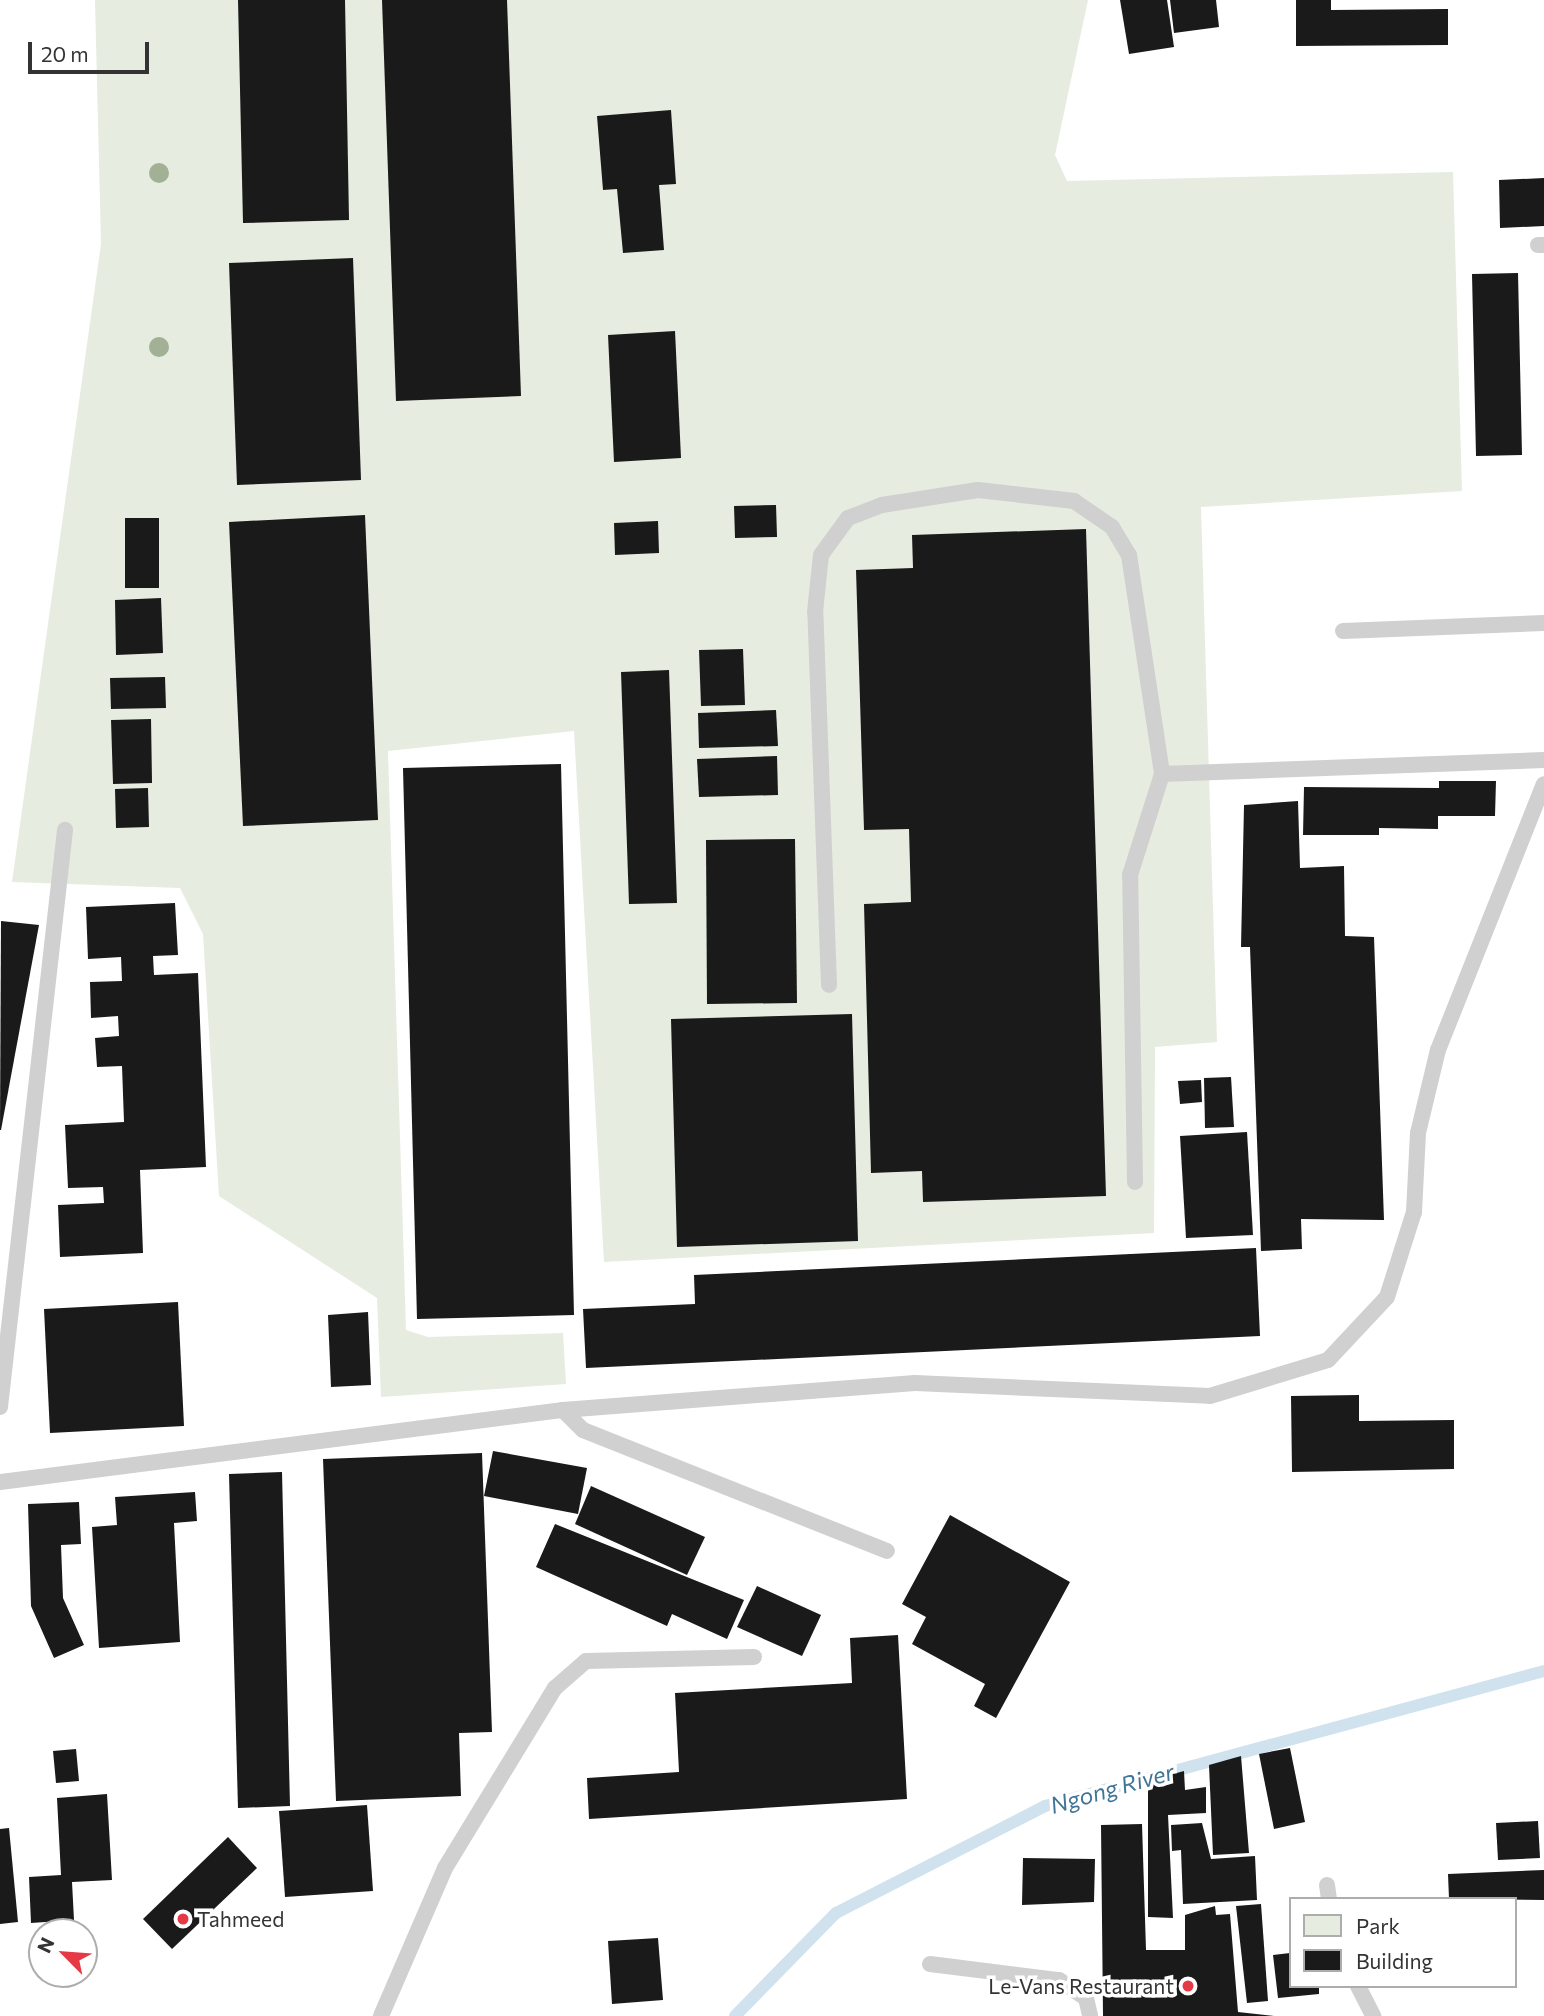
<!DOCTYPE html>
<html>
<head>
<meta charset="utf-8">
<style>
	body { margin:0 }
	#map { position:relative; width:1544px; height:2016px; overflow:hidden; background:#fff; font-family:Commissioner,sans-serif }
	div>[style] { position:absolute }
	.green>* { inset:0; background:#e6ecdf }
	.stream>* { height:12px; margin:-6px; padding:0 6px; transform-origin:6px; border-radius:6px; background:#cfe2ee }
	.building>* { inset:0; background:#1a1a1a }
	.lane>* { height:16px; margin:-8px; padding:0 8px; transform-origin:8px; border-radius:8px; background:#d0d0d0 }
	.trees>* { width:20px; height:20px; margin:-10px; border-radius:50%; background:#a2b095 }
	.dots>* { width:19px; height:19px; translate:-50% -50%; box-sizing:border-box; border:4px solid #fff; border-radius:50% }
	span { translate:-50% -50%; white-space:nowrap; text-align:center; line-height:1.15; -webkit-text-stroke:7px #fff; paint-order:stroke }
	.poi-label { font-size:21px; color:#333 }
	.left { translate:0 -50%; text-align:left }
	.right { translate:-100% -50%; text-align:right }
	.water-label { font-size:23px; color:#3f7597; font-style:italic }
	.legend { position:absolute; left:1289px; top:1897px; width:228px; height:91px; box-sizing:border-box; background:#fff; border:2px solid #adadad; margin:0; padding:9px 12px; list-style:none; font-size:21px; color:#333 }
	.legend li { display:flex; align-items:center; gap:14px; height:35px }
	.legend b { width:35px; border:2px solid #adadad }
	.north { position:absolute; left:28px; top:1918px; width:70px; height:70px; box-sizing:border-box; background:#fff; border:2px solid #adadad; border-radius:50%; rotate:295deg; font-size:19px; font-weight:700; line-height:28px; text-align:center; color:#333 }
	.north::after { content:''; display:block; margin:auto; width:24px; height:32px; background:#e63946; clip-path:polygon(50% 0,100% 100%,50% 72%,0 100%) }
	.scale { position:absolute; left:28px; top:42px; width:121px; height:32px; box-sizing:border-box; border:4px solid #333; border-top:0; padding-left:9px; font-size:21px; line-height:24px; white-space:nowrap; color:#333; -webkit-text-stroke:5px #fff; paint-order:stroke }
</style>
</head>
<body>
<div id="map">
	<div class="green">
		<div style="clip-path:polygon(95px 0,1088px 0,1055px 155px,1067px 181px,1453px 172px,1462px 491px,1201px 507px,1217px 1042px,1155px 1047px,1154px 1233px,604px 1262px,574px 731px,388px 751px,406px 1330px,428px 1337px,563px 1333px,566px 1384px,381px 1397px,377px 1298px,219px 1196px,203px 934px,180px 888px,12px 882px,101px 244px)"></div>
	</div>
	<div class="stream">
		<div style="left:735px;top:2016px;width:144px;rotate:-45.6deg"></div>
		<div style="left:836px;top:1913px;width:235px;rotate:-27.1deg"></div>
		<div style="left:1045px;top:1806px;width:517px;rotate:-15.14deg"></div>
	</div>
	<div class="building">
		<div style="clip-path:polygon(238px 0,345px 0,349px 220px,243px 223px)"></div>
		<div style="clip-path:polygon(382px 0,507px 0,521px 396px,396px 401px)"></div>
		<div style="clip-path:polygon(1120px 0,1167px 0,1174px 47px,1129px 54px)"></div>
		<div style="clip-path:polygon(1170px 0,1216px 0,1219px 27px,1174px 33px)"></div>
		<div style="clip-path:polygon(1296px 0,1331px 0,1331px 10px,1448px 9px,1448px 45px,1296px 46px)"></div>
		<div style="clip-path:polygon(671px 110px,676px 184px,659px 185px,664px 250px,623px 253px,617px 189px,603px 190px,597px 116px)"></div>
		<div style="clip-path:polygon(1544px 178px,1544px 226px,1500px 228px,1499px 180px)"></div>
		<div style="clip-path:polygon(353px 258px,361px 480px,237px 485px,229px 263px)"></div>
		<div style="clip-path:polygon(1518px 273px,1522px 455px,1476px 456px,1472px 274px)"></div>
		<div style="clip-path:polygon(675px 331px,681px 458px,614px 462px,608px 335px)"></div>
		<div style="clip-path:polygon(776px 505px,777px 537px,735px 538px,734px 506px)"></div>
		<div style="clip-path:polygon(365px 515px,378px 820px,243px 826px,229px 522px)"></div>
		<div style="clip-path:polygon(125px 518px,159px 518px,159px 588px,125px 588px)"></div>
		<div style="clip-path:polygon(658px 521px,659px 553px,615px 555px,614px 523px)"></div>
		<div style="clip-path:polygon(1086px 529px,1106px 1196px,923px 1202px,922px 1171px,871px 1173px,864px 904px,911px 902px,909px 829px,864px 830px,856px 570px,913px 568px,912px 535px)"></div>
		<div style="clip-path:polygon(161px 598px,163px 653px,116px 655px,115px 600px)"></div>
		<div style="clip-path:polygon(743px 649px,745px 705px,701px 706px,699px 650px)"></div>
		<div style="clip-path:polygon(669px 670px,677px 903px,629px 904px,621px 672px)"></div>
		<div style="clip-path:polygon(165px 677px,166px 708px,111px 709px,110px 678px)"></div>
		<div style="clip-path:polygon(776px 710px,778px 746px,699px 748px,698px 713px)"></div>
		<div style="clip-path:polygon(151px 719px,152px 783px,113px 784px,111px 720px)"></div>
		<div style="clip-path:polygon(777px 756px,778px 795px,699px 797px,697px 759px)"></div>
		<div style="clip-path:polygon(561px 764px,574px 1315px,417px 1319px,403px 768px)"></div>
		<div style="clip-path:polygon(1439px 781px,1496px 781px,1495px 816px,1438px 816px,1438px 829px,1379px 828px,1379px 835px,1303px 835px,1304px 787px,1439px 788px)"></div>
		<div style="clip-path:polygon(148px 788px,149px 827px,116px 828px,115px 789px)"></div>
		<div style="clip-path:polygon(1298px 801px,1300px 868px,1344px 866px,1345px 936px,1374px 937px,1384px 1220px,1301px 1219px,1302px 1249px,1261px 1251px,1250px 947px,1241px 947px,1244px 805px)"></div>
		<div style="clip-path:polygon(795px 839px,797px 1003px,707px 1004px,706px 840px)"></div>
		<div style="clip-path:polygon(175px 903px,178px 955px,153px 956px,154px 975px,198px 973px,206px 1167px,140px 1170px,143px 1253px,60px 1257px,58px 1205px,104px 1203px,103px 1187px,68px 1188px,65px 1125px,124px 1122px,122px 1066px,97px 1067px,95px 1038px,119px 1036px,118px 1016px,91px 1018px,90px 982px,122px 981px,121px 957px,88px 959px,86px 907px)"></div>
		<div style="clip-path:polygon(1px 921px,39px 925px,1px 1130px,0 1130px)"></div>
		<div style="clip-path:polygon(852px 1014px,858px 1241px,677px 1247px,671px 1019px)"></div>
		<div style="clip-path:polygon(1231px 1077px,1234px 1127px,1205px 1128px,1204px 1078px)"></div>
		<div style="clip-path:polygon(1201px 1080px,1202px 1102px,1180px 1104px,1178px 1081px)"></div>
		<div style="clip-path:polygon(1247px 1132px,1253px 1235px,1186px 1238px,1180px 1136px)"></div>
		<div style="clip-path:polygon(1256px 1248px,1260px 1336px,586px 1368px,583px 1309px,695px 1304px,694px 1275px)"></div>
		<div style="clip-path:polygon(178px 1302px,184px 1426px,50px 1433px,44px 1309px)"></div>
		<div style="clip-path:polygon(368px 1312px,371px 1385px,331px 1387px,328px 1315px)"></div>
		<div style="clip-path:polygon(1359px 1395px,1359px 1421px,1454px 1420px,1454px 1469px,1292px 1472px,1291px 1396px)"></div>
		<div style="clip-path:polygon(493px 1451px,587px 1468px,578px 1514px,484px 1496px)"></div>
		<div style="clip-path:polygon(482px 1453px,492px 1732px,459px 1733px,461px 1796px,336px 1801px,323px 1459px)"></div>
		<div style="clip-path:polygon(282px 1472px,290px 1806px,238px 1808px,229px 1474px)"></div>
		<div style="clip-path:polygon(591px 1486px,705px 1537px,687px 1575px,575px 1524px)"></div>
		<div style="clip-path:polygon(195px 1492px,197px 1521px,174px 1523px,180px 1642px,99px 1648px,92px 1527px,117px 1525px,115px 1497px)"></div>
		<div style="clip-path:polygon(79px 1502px,81px 1544px,61px 1545px,63px 1598px,84px 1645px,54px 1658px,31px 1606px,28px 1504px)"></div>
		<div style="clip-path:polygon(950px 1515px,1070px 1582px,996px 1718px,974px 1706px,985px 1684px,912px 1644px,926px 1617px,902px 1604px)"></div>
		<div style="clip-path:polygon(555px 1524px,744px 1600px,727px 1639px,672px 1614px,667px 1626px,536px 1567px)"></div>
		<div style="clip-path:polygon(757px 1586px,821px 1615px,802px 1656px,737px 1627px)"></div>
		<div style="clip-path:polygon(898px 1635px,907px 1799px,589px 1819px,587px 1778px,679px 1772px,675px 1693px,852px 1683px,850px 1638px)"></div>
		<div style="clip-path:polygon(1290px 1748px,1305px 1822px,1274px 1829px,1259px 1754px)"></div>
		<div style="clip-path:polygon(76px 1749px,79px 1781px,56px 1783px,53px 1751px)"></div>
		<div style="clip-path:polygon(1241px 1756px,1249px 1853px,1213px 1855px,1209px 1765px)"></div>
		<div style="clip-path:polygon(1184px 1771px,1185px 1790px,1206px 1787px,1206px 1813px,1168px 1815px,1173px 1918px,1148px 1917px,1148px 1781px)"></div>
		<div style="clip-path:polygon(107px 1794px,112px 1880px,72px 1882px,74px 1920px,31px 1923px,29px 1877px,61px 1875px,57px 1798px)"></div>
		<div style="clip-path:polygon(367px 1805px,373px 1891px,285px 1897px,279px 1811px)"></div>
		<div style="clip-path:polygon(1538px 1821px,1540px 1858px,1498px 1860px,1496px 1823px)"></div>
		<div style="clip-path:polygon(1202px 1823px,1211px 1859px,1255px 1856px,1257px 1900px,1183px 1904px,1181px 1850px,1172px 1851px,1171px 1825px)"></div>
		<div style="clip-path:polygon(1142px 1824px,1146px 1950px,1185px 1950px,1185px 1915px,1215px 1906px,1216px 1915px,1230px 1914px,1238px 2012px,1274px 2016px,1103px 2016px,1101px 1825px)"></div>
		<div style="clip-path:polygon(9px 1828px,18px 1922px,0 1924px,0 1829px)"></div>
		<div style="clip-path:polygon(228px 1837px,257px 1868px,172px 1949px,143px 1919px)"></div>
		<div style="clip-path:polygon(1023px 1858px,1095px 1859px,1094px 1902px,1022px 1905px)"></div>
		<div style="clip-path:polygon(1544px 1870px,1544px 1900px,1449px 1899px,1448px 1874px)"></div>
		<div style="clip-path:polygon(1261px 1904px,1268px 2001px,1247px 2003px,1236px 1906px)"></div>
		<div style="clip-path:polygon(658px 1938px,663px 2000px,612px 2004px,608px 1941px)"></div>
		<div style="clip-path:polygon(1290px 1953px,1290px 1986px,1319px 1986px,1319px 1994px,1278px 1998px,1273px 1955px)"></div>
	</div>
	<div class="lane">
		<div style="left:1538px;top:245px;width:6px"></div>
		<div style="left:1343px;top:631px;width:201px;rotate:-2.3deg"></div>
		<div style="left:829px;top:985px;width:373px;rotate:-92.1deg"></div>
		<div style="left:815px;top:612px;width:57px;rotate:-84deg"></div>
		<div style="left:821px;top:555px;width:46px;rotate:-53.9deg"></div>
		<div style="left:848px;top:518px;width:36px;rotate:-21deg"></div>
		<div style="left:882px;top:505px;width:97px;rotate:-8.9deg"></div>
		<div style="left:978px;top:490px;width:97px;rotate:6.5deg"></div>
		<div style="left:1074px;top:501px;width:46px;rotate:34.4deg"></div>
		<div style="left:1112px;top:527px;width:33px;rotate:59deg"></div>
		<div style="left:1129px;top:555px;width:221px;rotate:81.4deg"></div>
		<div style="left:1162px;top:774px;width:382px;rotate:-2.1deg"></div>
		<div style="left:1135px;top:1182px;width:307px;rotate:-90.9deg"></div>
		<div style="left:1130px;top:875px;width:106px;rotate:-72.4deg"></div>
		<div style="left:0;top:1407px;width:581px;rotate:-83.57deg"></div>
		<div style="left:563px;top:1410px;width:28px;rotate:45deg"></div>
		<div style="left:583px;top:1430px;width:327px;rotate:21.7deg"></div>
		<div style="left:0;top:1482px;width:568px;rotate:-7.29deg"></div>
		<div style="left:563px;top:1410px;width:353px;rotate:-4.4deg"></div>
		<div style="left:915px;top:1383px;width:295px;rotate:2.5deg"></div>
		<div style="left:1210px;top:1396px;width:123px;rotate:-17deg"></div>
		<div style="left:1328px;top:1360px;width:86px;rotate:-46.9deg"></div>
		<div style="left:1387px;top:1297px;width:89px;rotate:-72.4deg"></div>
		<div style="left:1414px;top:1212px;width:79px;rotate:-87.1deg"></div>
		<div style="left:1418px;top:1133px;width:85px;rotate:-76.5deg"></div>
		<div style="left:1438px;top:1050px;width:286px;rotate:-68.3deg"></div>
		<div style="left:1327px;top:1885px;width:14px;rotate:82deg"></div>
		<div style="left:930px;top:1964px;width:130px;rotate:7.1deg"></div>
		<div style="left:1059px;top:1980px;width:32px;rotate:34deg"></div>
		<div style="left:1086px;top:1998px;width:18px;rotate:77deg"></div>
		<div style="left:1358px;top:1986px;width:34px;rotate:63deg"></div>
		<div style="left:381px;top:2016px;width:161px;rotate:-66.6deg"></div>
		<div style="left:445px;top:1868px;width:211px;rotate:-58.6deg"></div>
		<div style="left:555px;top:1688px;width:41px;rotate:-41.1deg"></div>
		<div style="left:586px;top:1661px;width:168px;rotate:-1.4deg"></div>
	</div>
	<div class="trees">
		<div style="left:159px;top:173px"></div>
		<div style="left:159px;top:347px"></div>
	</div>
	<div class="dots">
		<div style="left:183px;top:1919px;background:#e63946"></div>
		<div style="left:1188px;top:1986px;background:#e63946"></div>
	</div>
	<div class="poi-label">
		<span class="left" style="left:197px;top:1919px">Tahmeed</span>
		<span class="right" style="left:1174px;top:1986px">Le-Vans Restaurant</span>
	</div>
	<div class="water-label">
		<span style="left:1112px;top:1788px;rotate:-16deg">Ngong River</span>
	</div>
	<ul class="legend">
	<li><b style="height:19px;background:#e6ecdf"></b>Park</li>
	<li><b style="height:19px;background:#1a1a1a"></b>Building</li>
	</ul>
	<div class="north">N</div>
	<div class="scale">20 m</div>
</div>
</body>
</html>
